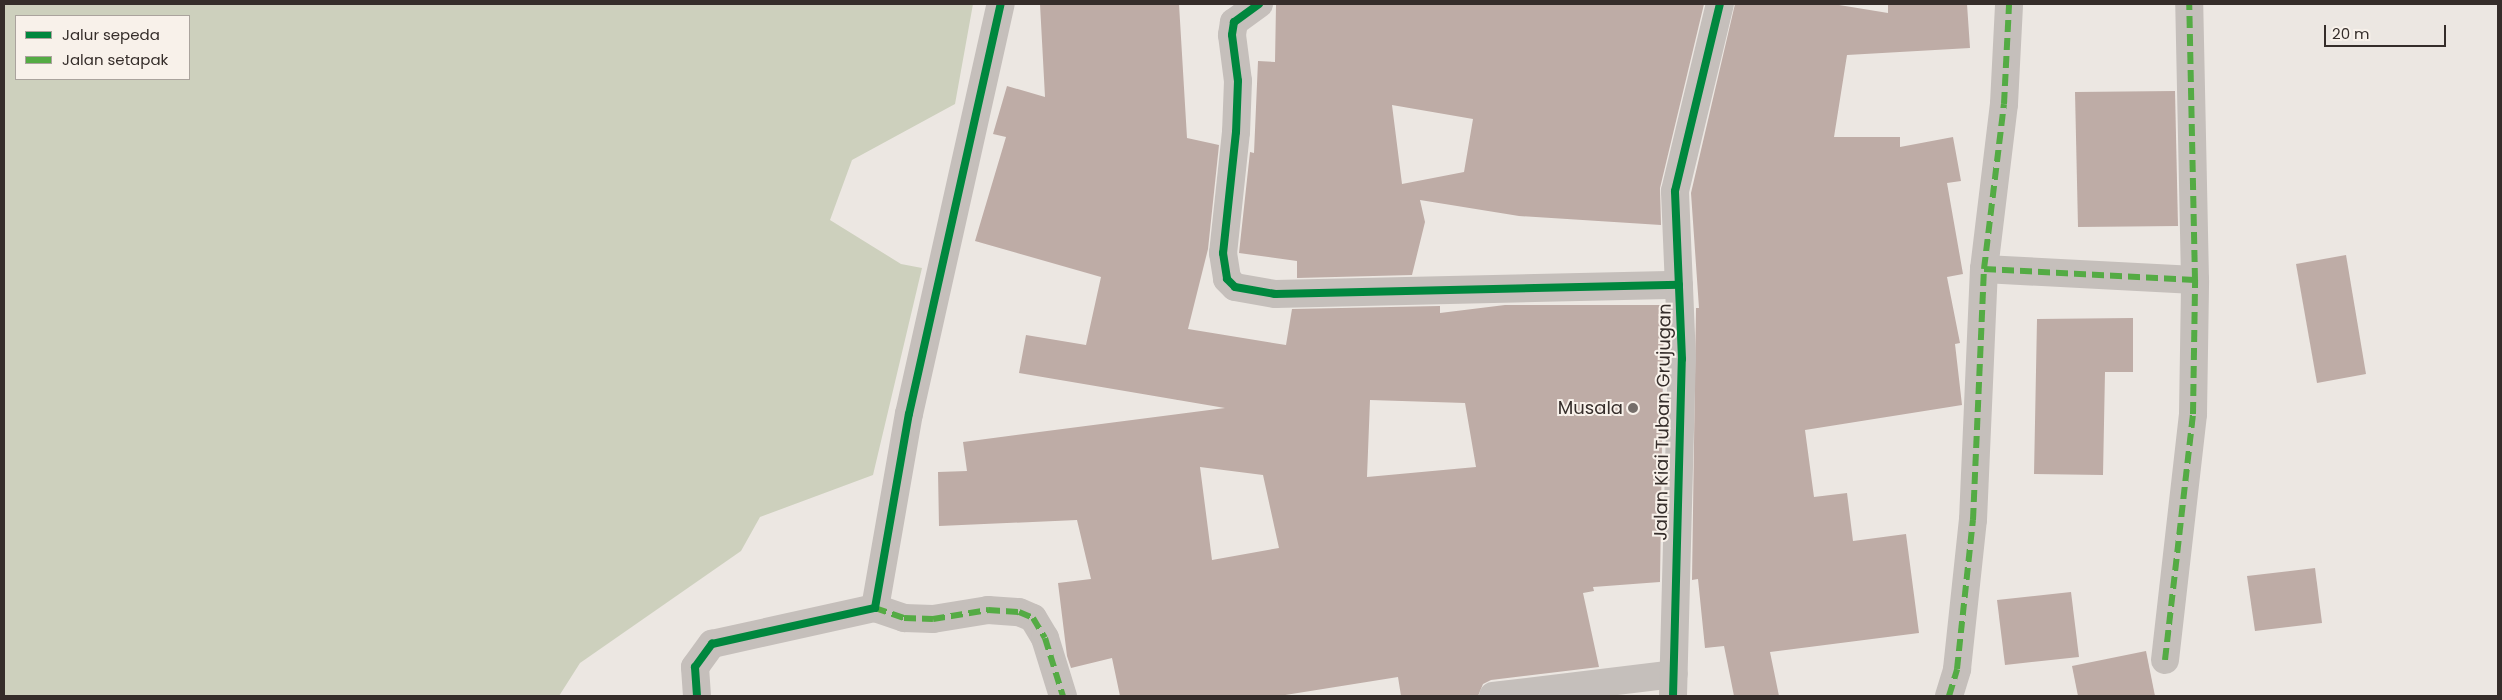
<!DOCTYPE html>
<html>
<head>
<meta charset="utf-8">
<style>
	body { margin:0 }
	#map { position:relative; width:2502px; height:700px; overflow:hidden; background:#ece7e2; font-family:Poppins,sans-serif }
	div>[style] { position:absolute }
	.green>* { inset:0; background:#cdd0bd }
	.building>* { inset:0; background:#beaca6 }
	.street>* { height:28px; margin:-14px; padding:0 14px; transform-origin:14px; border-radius:14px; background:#c5bfbb }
	.quiet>* { height:6px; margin-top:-3px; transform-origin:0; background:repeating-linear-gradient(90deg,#54ab44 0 12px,transparent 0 18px) }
	.cycleway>* { height:8px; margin:-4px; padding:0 4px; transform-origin:4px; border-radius:4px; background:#00873e }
	.dots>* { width:14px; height:14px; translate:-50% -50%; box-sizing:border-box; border:2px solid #f8f1ea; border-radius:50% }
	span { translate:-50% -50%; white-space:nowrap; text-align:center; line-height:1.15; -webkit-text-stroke:4px #f8f1ea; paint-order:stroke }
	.poi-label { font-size:18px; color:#352d2a }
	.right { translate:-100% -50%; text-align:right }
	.street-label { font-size:18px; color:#352d2a }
	.frame { position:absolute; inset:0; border:5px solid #352d2a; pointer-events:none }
	.legend { position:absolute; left:15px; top:15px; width:175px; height:65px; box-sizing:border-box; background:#f8f1ea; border:1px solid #aaa39d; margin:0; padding:6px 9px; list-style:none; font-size:15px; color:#352d2a }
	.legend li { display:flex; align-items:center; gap:10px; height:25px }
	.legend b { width:25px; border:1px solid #aaa39d }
	.scale { position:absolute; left:2324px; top:25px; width:122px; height:22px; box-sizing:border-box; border:2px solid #352d2a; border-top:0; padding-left:6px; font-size:15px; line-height:18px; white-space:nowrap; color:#352d2a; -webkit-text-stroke:4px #f8f1ea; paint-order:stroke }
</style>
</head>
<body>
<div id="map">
	<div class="green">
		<div style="clip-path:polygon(evenodd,4px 4px,973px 4px,955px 104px,852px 160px,830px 220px,901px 264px,922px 268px,873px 475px,760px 517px,741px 551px,580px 663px,559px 696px,4px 696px,4px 4px,16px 16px,189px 16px,189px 79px,16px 79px,16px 16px)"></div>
	</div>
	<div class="building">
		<div style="clip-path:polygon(evenodd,1040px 4px,1179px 4px,1187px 138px,1219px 145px,1208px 249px,1188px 329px,1286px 345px,1292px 309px,1440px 306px,1440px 313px,1505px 305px,1664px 305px,1660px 582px,1593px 587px,1594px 591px,1583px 593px,1599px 667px,1491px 680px,1483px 684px,1478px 696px,1401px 696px,1398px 677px,1279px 696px,1120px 696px,1112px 658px,1071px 668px,1067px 656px,1058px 583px,1091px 579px,1077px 520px,939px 526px,938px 472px,967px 471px,963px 442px,1225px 408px,1019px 373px,1026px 335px,1086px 345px,1101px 277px,975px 241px,1006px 137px,993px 134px,1007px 86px,1045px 97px,1040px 4px,1370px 400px,1465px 403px,1476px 467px,1367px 477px,1370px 400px,1040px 4px,1200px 467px,1263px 475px,1279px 548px,1212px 560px,1200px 467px)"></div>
		<div style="clip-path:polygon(evenodd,1443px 4px,1704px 4px,1660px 188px,1661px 225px,1519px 216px,1420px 200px,1425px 222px,1412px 275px,1297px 278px,1297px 261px,1239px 253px,1250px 152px,1254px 153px,1258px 61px,1275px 62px,1276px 5px,1443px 4px,1392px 105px,1473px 119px,1464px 172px,1402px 184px,1392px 105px)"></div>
		<div style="clip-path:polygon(1735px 4px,1833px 4px,1888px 13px,1888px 4px,1967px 4px,1970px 48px,1847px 55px,1834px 137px,1900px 137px,1900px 147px,1953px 137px,1961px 181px,1947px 183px,1963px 274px,1947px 277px,1960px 343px,1955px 344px,1962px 405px,1805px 430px,1814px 497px,1847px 493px,1853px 541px,1906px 534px,1919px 633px,1770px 652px,1779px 696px,1734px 696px,1724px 646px,1705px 648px,1698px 579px,1692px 580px,1696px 308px,1699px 308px,1691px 193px)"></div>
		<div style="clip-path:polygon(2175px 91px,2178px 226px,2078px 227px,2075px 92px)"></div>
		<div style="clip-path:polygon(2346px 255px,2366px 374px,2317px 383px,2296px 264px)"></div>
		<div style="clip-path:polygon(2133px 318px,2133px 372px,2105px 372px,2103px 475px,2034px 474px,2037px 319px)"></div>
		<div style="clip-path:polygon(2315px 568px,2322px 623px,2255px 631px,2247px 576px)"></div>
		<div style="clip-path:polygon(2071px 592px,2079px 657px,2005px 665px,1997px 600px)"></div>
		<div style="clip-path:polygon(2146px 651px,2155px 696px,2078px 696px,2072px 666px)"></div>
	</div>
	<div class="street">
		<div style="left:1259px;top:4px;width:31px;rotate:144deg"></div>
		<div style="left:1234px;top:22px;width:13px;rotate:99deg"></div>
		<div style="left:1232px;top:35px;width:46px;rotate:82.6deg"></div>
		<div style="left:1238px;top:81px;width:51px;rotate:92.2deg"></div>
		<div style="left:1236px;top:132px;width:122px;rotate:96.1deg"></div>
		<div style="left:1223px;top:253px;width:26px;rotate:81deg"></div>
		<div style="left:1227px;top:279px;width:11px;rotate:45deg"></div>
		<div style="left:1235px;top:287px;width:41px;rotate:9.9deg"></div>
		<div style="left:1275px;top:294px;width:404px;rotate:-1.3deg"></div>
		<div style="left:1984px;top:269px;width:211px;rotate:3deg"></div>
		<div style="left:875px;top:608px;width:31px;rotate:19deg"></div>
		<div style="left:904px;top:618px;width:29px;rotate:2deg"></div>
		<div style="left:933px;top:619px;width:56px;rotate:-9.3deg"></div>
		<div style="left:988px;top:610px;width:31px;rotate:4deg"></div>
		<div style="left:1019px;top:612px;width:15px;rotate:23deg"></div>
		<div style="left:1033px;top:618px;width:23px;rotate:59deg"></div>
		<div style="left:1045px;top:638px;width:61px;rotate:72.8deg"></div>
		<div style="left:2165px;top:660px;width:248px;rotate:-83.5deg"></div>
		<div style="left:2193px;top:414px;width:134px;rotate:-89.1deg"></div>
		<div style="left:2195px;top:280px;width:276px;rotate:-91.2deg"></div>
		<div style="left:697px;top:696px;width:29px;rotate:-94deg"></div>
		<div style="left:695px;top:667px;width:29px;rotate:-54deg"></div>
		<div style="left:712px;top:644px;width:167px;rotate:-12.5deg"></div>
		<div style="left:875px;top:608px;width:197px;rotate:-80.1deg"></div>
		<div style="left:909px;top:414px;width:420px;rotate:-77.4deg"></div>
		<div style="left:1493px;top:696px;width:182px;rotate:-6.9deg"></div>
		<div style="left:1673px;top:696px;width:337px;rotate:-88.5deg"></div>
		<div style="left:1682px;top:359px;width:168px;rotate:-92.4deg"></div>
		<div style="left:1675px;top:191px;width:192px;rotate:-76.5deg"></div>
		<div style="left:1949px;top:696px;width:28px;rotate:-73deg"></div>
		<div style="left:1957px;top:669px;width:150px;rotate:-83.9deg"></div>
		<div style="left:1973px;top:520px;width:251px;rotate:-87.5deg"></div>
		<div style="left:1984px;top:269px;width:166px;rotate:-83.1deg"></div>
		<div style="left:2004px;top:104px;width:100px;rotate:-87.1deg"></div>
	</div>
	<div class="quiet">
		<div style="left:1984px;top:269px;width:211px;rotate:3deg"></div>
		<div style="left:875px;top:608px;width:31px;rotate:19deg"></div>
		<div style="left:904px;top:618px;width:29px;rotate:2deg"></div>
		<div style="left:933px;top:619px;width:56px;rotate:-9.3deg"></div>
		<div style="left:988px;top:610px;width:31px;rotate:4deg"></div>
		<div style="left:1019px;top:612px;width:15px;rotate:23deg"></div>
		<div style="left:1033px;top:618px;width:23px;rotate:59deg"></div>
		<div style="left:1045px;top:638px;width:61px;rotate:72.8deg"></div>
		<div style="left:2165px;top:660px;width:248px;rotate:-83.5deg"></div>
		<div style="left:2193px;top:414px;width:134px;rotate:-89.1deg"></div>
		<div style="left:2195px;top:280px;width:276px;rotate:-91.2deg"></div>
		<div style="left:1949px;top:696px;width:28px;rotate:-73deg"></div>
		<div style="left:1957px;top:669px;width:150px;rotate:-83.9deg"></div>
		<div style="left:1973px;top:520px;width:251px;rotate:-87.5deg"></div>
		<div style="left:1984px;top:269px;width:166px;rotate:-83.1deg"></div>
		<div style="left:2004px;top:104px;width:100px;rotate:-87.1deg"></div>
	</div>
	<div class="cycleway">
		<div style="left:1259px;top:4px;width:31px;rotate:144deg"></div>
		<div style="left:1234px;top:22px;width:13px;rotate:99deg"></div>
		<div style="left:1232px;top:35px;width:46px;rotate:82.6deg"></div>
		<div style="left:1238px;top:81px;width:51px;rotate:92.2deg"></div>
		<div style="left:1236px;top:132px;width:122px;rotate:96.1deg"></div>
		<div style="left:1223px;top:253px;width:26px;rotate:81deg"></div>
		<div style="left:1227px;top:279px;width:11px;rotate:45deg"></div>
		<div style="left:1235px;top:287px;width:41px;rotate:9.9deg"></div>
		<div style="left:1275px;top:294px;width:404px;rotate:-1.3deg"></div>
		<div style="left:697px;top:696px;width:29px;rotate:-94deg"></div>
		<div style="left:695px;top:667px;width:29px;rotate:-54deg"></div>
		<div style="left:712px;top:644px;width:167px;rotate:-12.5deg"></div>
		<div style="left:875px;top:608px;width:197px;rotate:-80.1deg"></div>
		<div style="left:909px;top:414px;width:420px;rotate:-77.4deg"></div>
		<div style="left:1673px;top:696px;width:337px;rotate:-88.5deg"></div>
		<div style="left:1682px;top:359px;width:168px;rotate:-92.4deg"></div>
		<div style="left:1675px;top:191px;width:192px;rotate:-76.5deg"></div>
	</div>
	<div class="dots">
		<div style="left:1633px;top:408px;background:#756e6a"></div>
	</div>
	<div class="poi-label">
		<span class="right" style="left:1623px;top:408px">Musala</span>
	</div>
	<div class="street-label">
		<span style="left:1663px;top:422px;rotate:-89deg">Jalan Kiai Tuban Grujugan</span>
	</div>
	<div class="frame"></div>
	<ul class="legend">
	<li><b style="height:6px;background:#00873e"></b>Jalur sepeda</li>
	<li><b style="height:6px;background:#54ab44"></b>Jalan setapak</li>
	</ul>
	<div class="scale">20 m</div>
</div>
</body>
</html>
